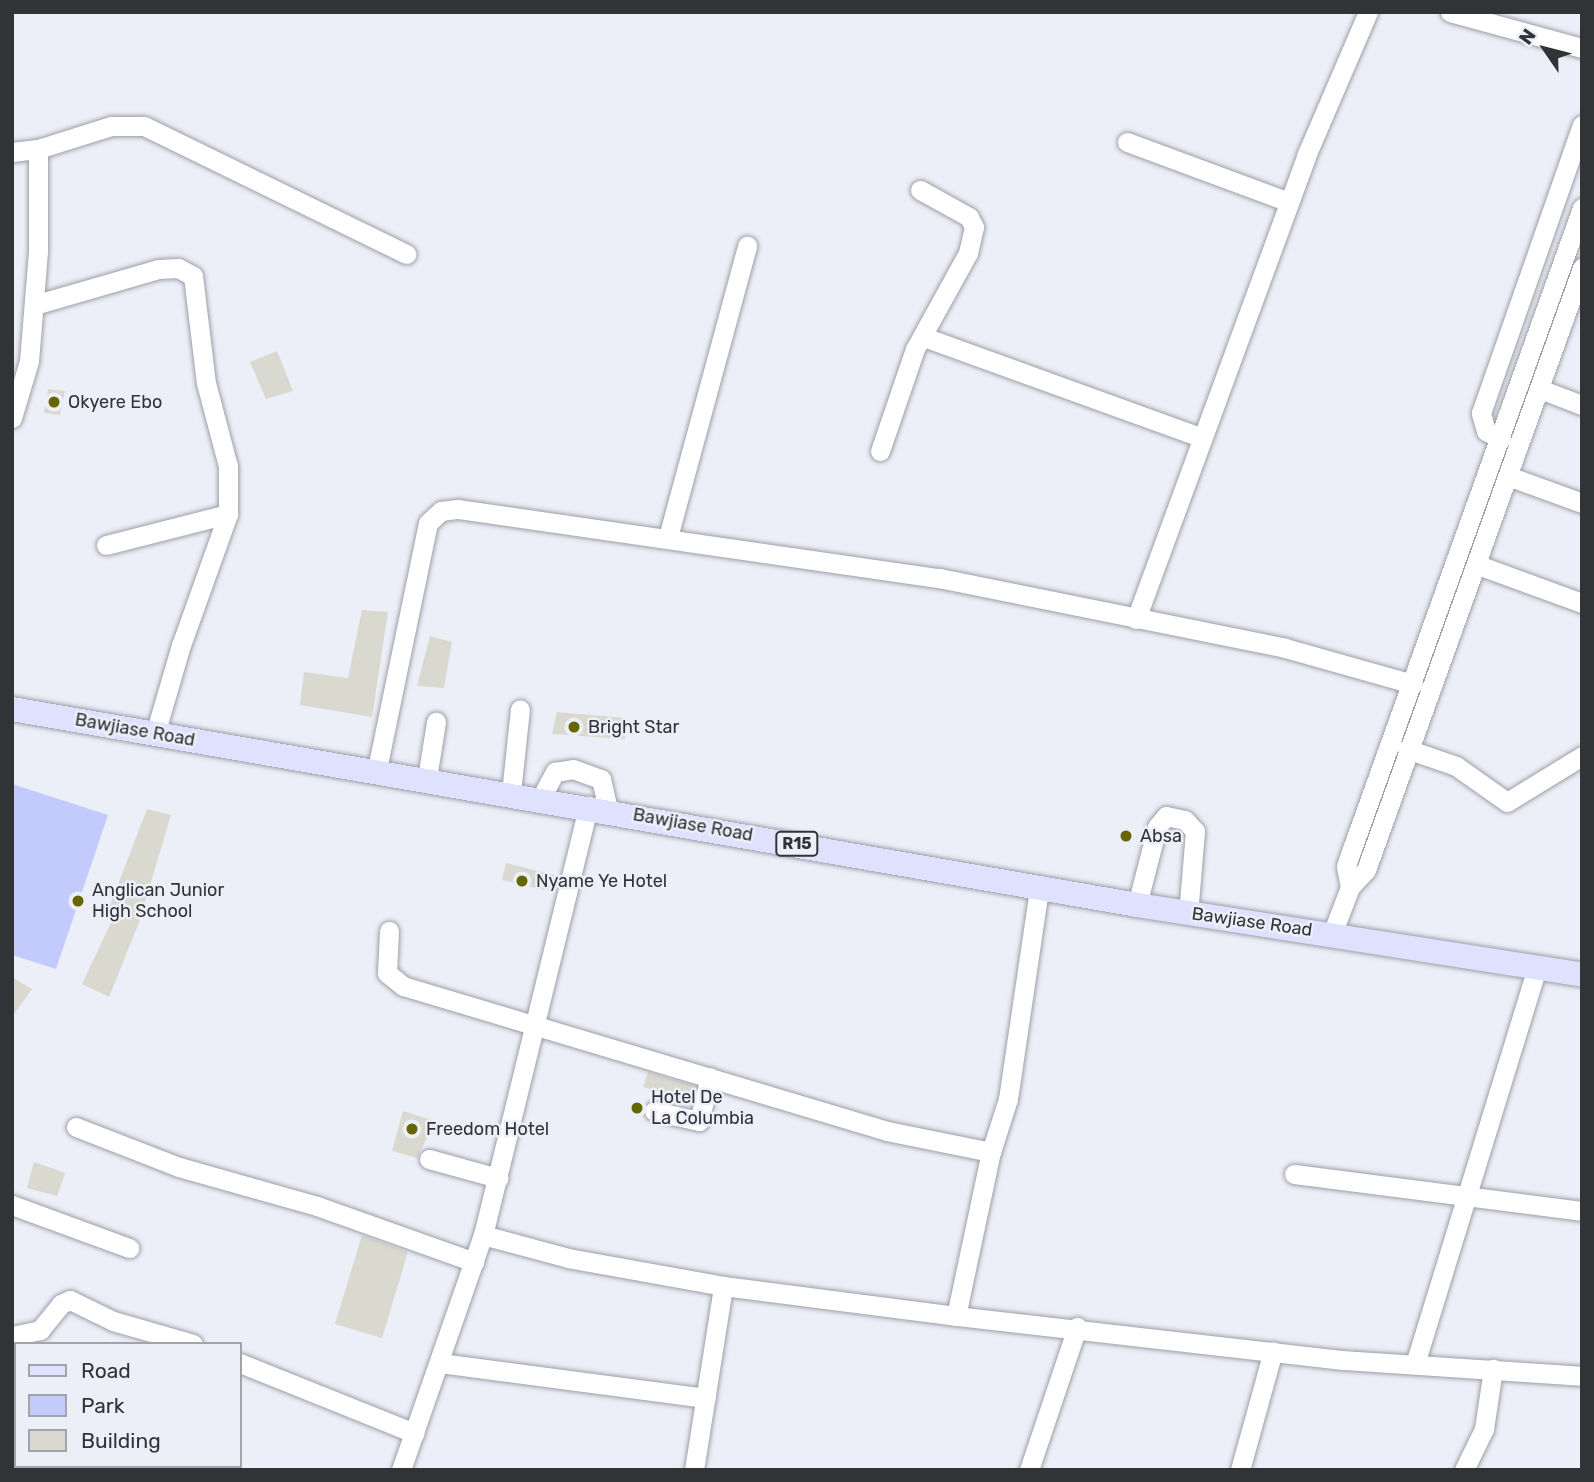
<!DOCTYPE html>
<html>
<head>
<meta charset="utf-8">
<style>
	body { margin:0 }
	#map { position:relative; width:1594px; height:1482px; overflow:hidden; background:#eceef8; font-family:Rubik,sans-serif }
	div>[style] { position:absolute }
	.green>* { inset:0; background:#c3cbfc }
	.building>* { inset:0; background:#d9d9d0 }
	.roads { filter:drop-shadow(0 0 2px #9d9fa7) drop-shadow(0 0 2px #9d9fa7) }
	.minor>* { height:19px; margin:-9.5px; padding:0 9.5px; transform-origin:9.5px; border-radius:9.5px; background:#fff }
	.major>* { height:24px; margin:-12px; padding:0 12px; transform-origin:12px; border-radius:12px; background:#dee2fe }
	.dots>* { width:19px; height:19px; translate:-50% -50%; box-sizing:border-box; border:4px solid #eceef8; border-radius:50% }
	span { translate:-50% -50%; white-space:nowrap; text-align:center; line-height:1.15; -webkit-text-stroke:5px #eceef8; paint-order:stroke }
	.shield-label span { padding:2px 5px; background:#eceef8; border:2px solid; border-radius:5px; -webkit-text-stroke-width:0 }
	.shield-label { font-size:16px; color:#323337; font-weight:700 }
	.poi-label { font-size:18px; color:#323337 }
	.left { translate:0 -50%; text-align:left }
	.street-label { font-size:18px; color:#323337 }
	.frame { position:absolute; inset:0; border:14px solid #323337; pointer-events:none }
	.legend { position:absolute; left:14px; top:1342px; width:228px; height:126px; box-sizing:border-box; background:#eceef8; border:2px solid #a2a3ab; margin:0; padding:9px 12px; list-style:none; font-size:21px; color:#323337 }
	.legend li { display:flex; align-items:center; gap:14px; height:35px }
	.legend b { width:35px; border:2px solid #a2a3ab }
	.north { position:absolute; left:1510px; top:14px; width:70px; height:70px; -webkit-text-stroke:5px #eceef8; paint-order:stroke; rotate:305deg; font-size:19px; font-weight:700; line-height:28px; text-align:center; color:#323337 }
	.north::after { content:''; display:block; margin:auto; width:24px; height:32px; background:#323337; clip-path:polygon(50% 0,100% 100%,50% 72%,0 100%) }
</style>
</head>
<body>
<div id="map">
	<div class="green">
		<div style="clip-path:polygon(12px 784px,108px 815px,56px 969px,12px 955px)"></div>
	</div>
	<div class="building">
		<div style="clip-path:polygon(277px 351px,293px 391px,266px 399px,250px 362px)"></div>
		<div style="clip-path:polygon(48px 389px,65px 391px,60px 415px,44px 413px)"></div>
		<div style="clip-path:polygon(362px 610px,388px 612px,372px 717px,300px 705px,304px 672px,348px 678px)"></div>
		<div style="clip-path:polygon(430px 636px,452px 642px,444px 688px,417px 686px)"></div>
		<div style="clip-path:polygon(557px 712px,625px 718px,625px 739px,552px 734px)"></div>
		<div style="clip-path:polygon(147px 809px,171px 815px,138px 925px,109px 997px,82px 984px,114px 916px,107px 913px)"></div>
		<div style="clip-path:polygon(506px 863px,558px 876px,554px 892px,502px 880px)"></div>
		<div style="clip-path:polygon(12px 977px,32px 989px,12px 1017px)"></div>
		<div style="clip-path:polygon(648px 1072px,695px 1086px,691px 1101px,643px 1087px)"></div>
		<div style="clip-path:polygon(403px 1111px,435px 1121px,417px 1158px,392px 1151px)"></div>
		<div style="clip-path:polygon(34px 1162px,65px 1173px,57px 1196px,27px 1188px)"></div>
		<div style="clip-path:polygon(362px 1235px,408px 1252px,382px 1338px,335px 1324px)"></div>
	</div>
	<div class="roads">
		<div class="minor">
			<div style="left:1450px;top:12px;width:137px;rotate:15.3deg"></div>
			<div style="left:1127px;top:142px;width:173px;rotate:20.3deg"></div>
			<div style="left:12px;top:152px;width:26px;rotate:-7deg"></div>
			<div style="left:38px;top:149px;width:77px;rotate:-17.5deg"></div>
			<div style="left:111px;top:126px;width:33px"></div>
			<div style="left:144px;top:126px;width:292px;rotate:26deg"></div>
			<div style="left:34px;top:305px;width:130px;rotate:-16.1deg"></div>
			<div style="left:159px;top:269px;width:19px;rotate:-3deg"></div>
			<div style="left:178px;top:268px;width:17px;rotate:28deg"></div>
			<div style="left:193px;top:276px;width:108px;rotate:83.1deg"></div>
			<div style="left:206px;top:383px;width:86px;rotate:75.2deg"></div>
			<div style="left:228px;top:466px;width:48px;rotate:90deg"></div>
			<div style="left:228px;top:514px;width:139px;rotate:109.7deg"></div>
			<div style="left:181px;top:645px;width:93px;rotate:106.3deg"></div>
			<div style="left:924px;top:337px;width:294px;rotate:19.9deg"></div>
			<div style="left:1540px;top:389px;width:45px;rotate:20.9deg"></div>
			<div style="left:12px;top:418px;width:59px;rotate:-73.4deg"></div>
			<div style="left:29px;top:361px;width:110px;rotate:-85.3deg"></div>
			<div style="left:38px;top:251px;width:102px;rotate:-90deg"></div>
			<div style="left:1501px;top:439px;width:17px;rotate:-152deg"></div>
			<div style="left:1486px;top:431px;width:19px;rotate:-106deg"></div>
			<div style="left:1481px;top:413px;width:305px;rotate:-70.7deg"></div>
			<div style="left:880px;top:451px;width:108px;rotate:-71.1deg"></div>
			<div style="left:915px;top:349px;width:110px;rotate:-61.1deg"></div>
			<div style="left:968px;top:253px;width:27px;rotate:-77deg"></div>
			<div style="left:974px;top:227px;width:11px;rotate:-117deg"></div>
			<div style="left:969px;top:217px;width:56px;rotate:-151.1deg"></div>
			<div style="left:1508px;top:476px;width:79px;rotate:20deg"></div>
			<div style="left:668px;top:537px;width:302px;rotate:-74.8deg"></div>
			<div style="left:106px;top:545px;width:126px;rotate:-14.3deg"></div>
			<div style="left:1478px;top:565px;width:111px;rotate:20.1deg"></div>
			<div style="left:1136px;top:619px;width:493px;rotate:-69.8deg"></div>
			<div style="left:1306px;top:156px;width:157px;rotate:-66.7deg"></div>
			<div style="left:1407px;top:749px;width:52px;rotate:19.1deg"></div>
			<div style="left:1456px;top:766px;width:62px;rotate:35.2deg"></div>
			<div style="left:1507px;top:802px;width:88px;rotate:-31.5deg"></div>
			<div style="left:377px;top:769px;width:251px;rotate:-78.3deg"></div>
			<div style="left:428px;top:523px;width:18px;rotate:-43deg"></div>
			<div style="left:441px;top:511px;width:17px;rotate:-7deg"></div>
			<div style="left:458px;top:509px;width:486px;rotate:8.2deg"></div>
			<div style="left:939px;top:578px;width:353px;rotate:11.4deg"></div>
			<div style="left:1285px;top:648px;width:133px;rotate:15.7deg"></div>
			<div style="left:427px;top:778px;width:57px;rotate:-80.9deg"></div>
			<div style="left:511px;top:793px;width:84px;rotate:-83.9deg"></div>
			<div style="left:541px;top:798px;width:30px;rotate:-62deg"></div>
			<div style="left:555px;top:772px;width:18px;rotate:-9deg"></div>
			<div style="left:573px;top:769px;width:30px;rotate:20deg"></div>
			<div style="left:601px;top:779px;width:32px;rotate:77deg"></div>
			<div style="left:1350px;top:887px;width:21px;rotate:-101deg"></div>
			<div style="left:1346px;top:866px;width:21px;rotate:-71deg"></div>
			<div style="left:1353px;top:846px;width:678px;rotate:-70.26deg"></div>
			<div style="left:1137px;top:905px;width:81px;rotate:-75.6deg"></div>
			<div style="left:1157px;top:827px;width:14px;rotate:-51deg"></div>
			<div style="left:1166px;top:816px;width:19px;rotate:12deg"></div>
			<div style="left:1185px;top:820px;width:15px;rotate:48deg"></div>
			<div style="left:1195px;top:831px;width:83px;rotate:94.8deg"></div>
			<div style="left:389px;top:931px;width:42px;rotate:92.7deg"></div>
			<div style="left:387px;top:973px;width:21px;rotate:39deg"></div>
			<div style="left:403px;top:986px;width:505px;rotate:16.68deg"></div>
			<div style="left:887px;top:1131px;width:106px;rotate:11.4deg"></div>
			<div style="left:1332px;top:934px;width:50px;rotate:-69deg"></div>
			<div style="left:1350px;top:887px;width:23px;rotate:-47deg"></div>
			<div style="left:1366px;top:870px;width:640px;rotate:-70.26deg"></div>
			<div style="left:654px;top:1111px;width:46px;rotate:12.5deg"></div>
			<div style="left:699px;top:1121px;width:45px;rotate:-76deg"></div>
			<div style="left:76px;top:1127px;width:110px;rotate:21.2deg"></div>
			<div style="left:179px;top:1167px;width:143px;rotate:15.8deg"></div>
			<div style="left:317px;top:1206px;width:167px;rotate:19.6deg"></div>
			<div style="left:429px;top:1159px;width:72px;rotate:15.4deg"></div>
			<div style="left:1294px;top:1174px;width:290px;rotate:7.3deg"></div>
			<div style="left:12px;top:1205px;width:125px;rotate:20.2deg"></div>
			<div style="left:483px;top:1235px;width:88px;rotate:15.1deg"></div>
			<div style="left:568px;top:1258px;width:158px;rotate:10.2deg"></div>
			<div style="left:723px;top:1286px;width:235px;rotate:7.3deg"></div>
			<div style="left:956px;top:1316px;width:389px;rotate:6.5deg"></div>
			<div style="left:1343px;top:1360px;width:240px;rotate:3.8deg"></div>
			<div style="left:956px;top:1316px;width:168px;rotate:-78deg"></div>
			<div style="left:991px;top:1152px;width:56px;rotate:-72.2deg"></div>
			<div style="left:1008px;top:1099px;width:213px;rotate:-81.6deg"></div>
			<div style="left:12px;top:1336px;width:29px;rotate:-12deg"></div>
			<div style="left:40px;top:1330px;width:33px;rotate:-51deg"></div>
			<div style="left:61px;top:1304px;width:10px;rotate:-24deg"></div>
			<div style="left:70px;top:1300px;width:48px;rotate:26deg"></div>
			<div style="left:113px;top:1321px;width:83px;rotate:16deg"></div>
			<div style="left:240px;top:1363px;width:188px;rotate:21.9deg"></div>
			<div style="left:440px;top:1363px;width:268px;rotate:7.5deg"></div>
			<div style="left:1415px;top:1364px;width:414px;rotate:-72.9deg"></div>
			<div style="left:401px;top:1470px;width:249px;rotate:-70.8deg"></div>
			<div style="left:483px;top:1235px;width:442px;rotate:-76.2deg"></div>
			<div style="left:694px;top:1470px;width:186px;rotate:-81deg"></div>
			<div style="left:1029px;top:1470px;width:151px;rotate:-71.4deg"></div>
			<div style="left:1240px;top:1470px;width:123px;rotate:-74.5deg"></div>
			<div style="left:1464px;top:1470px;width:46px;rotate:-64deg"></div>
			<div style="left:1484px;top:1429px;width:61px;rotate:-81.5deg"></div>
		</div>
		<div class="major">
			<div style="left:12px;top:709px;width:1142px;rotate:9.88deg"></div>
			<div style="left:1137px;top:905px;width:450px;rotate:8.9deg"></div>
		</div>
	</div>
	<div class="dots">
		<div style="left:54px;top:402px;background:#660"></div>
		<div style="left:574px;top:727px;background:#660"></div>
		<div style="left:1126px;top:836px;background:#660"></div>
		<div style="left:522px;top:881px;background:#660"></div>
		<div style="left:78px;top:901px;background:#660"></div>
		<div style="left:637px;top:1108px;background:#660"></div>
		<div style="left:412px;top:1129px;background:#660"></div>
	</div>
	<div class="shield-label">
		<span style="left:797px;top:844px">R15</span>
	</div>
	<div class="poi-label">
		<span class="left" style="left:68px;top:402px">Okyere Ebo</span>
		<span class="left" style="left:588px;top:727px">Bright Star</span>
		<span class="left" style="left:1140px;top:836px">Absa</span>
		<span class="left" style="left:536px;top:881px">Nyame Ye Hotel</span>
		<span class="left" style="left:92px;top:901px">Anglican Junior<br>High School</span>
		<span class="left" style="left:651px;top:1108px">Hotel De<br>La Columbia</span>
		<span class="left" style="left:426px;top:1129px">Freedom Hotel</span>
	</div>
	<div class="street-label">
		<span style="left:135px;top:730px;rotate:10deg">Bawjiase Road</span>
		<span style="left:693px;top:825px;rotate:10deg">Bawjiase Road</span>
		<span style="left:1252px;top:922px;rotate:8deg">Bawjiase Road</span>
	</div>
	<div class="frame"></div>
	<ul class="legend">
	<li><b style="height:9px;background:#dee2fe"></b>Road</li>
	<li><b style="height:19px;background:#c3cbfc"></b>Park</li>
	<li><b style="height:19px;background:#d9d9d0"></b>Building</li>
	</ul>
	<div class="north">N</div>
</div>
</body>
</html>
